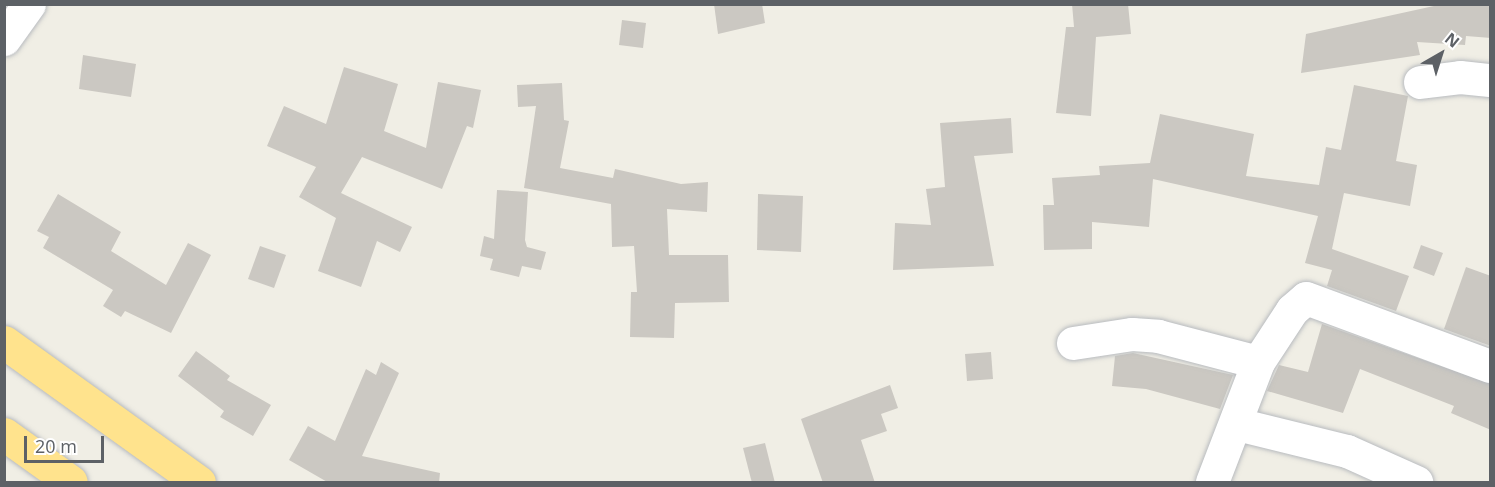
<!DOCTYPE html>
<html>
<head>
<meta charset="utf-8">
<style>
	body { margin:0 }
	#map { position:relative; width:1495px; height:487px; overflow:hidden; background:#f0eee5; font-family:"Open Sans",sans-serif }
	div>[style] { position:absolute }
	.building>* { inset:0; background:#cbc8c2 }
	.roads { filter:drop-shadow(0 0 2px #b8bbbf) drop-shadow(0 0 2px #b8bbbf) }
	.minor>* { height:33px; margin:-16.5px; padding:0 16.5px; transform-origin:16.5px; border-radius:16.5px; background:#fff }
	.highway>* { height:33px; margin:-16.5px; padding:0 16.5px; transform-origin:16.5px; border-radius:16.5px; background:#ffe38d }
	span { translate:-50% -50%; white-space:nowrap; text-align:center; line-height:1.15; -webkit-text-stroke:6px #fff; paint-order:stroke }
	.frame { position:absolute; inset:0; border:6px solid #5d6166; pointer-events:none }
	.north { position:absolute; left:1411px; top:24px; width:60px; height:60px; -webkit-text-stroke:4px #fff; paint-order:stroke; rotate:39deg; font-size:16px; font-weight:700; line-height:24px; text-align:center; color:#5d6166 }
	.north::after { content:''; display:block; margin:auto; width:21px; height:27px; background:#5d6166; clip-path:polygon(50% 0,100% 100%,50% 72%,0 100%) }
	.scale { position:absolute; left:24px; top:436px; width:80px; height:27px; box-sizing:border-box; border:3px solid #5d6166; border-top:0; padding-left:8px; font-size:18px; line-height:21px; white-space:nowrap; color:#5d6166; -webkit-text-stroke:4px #fff; paint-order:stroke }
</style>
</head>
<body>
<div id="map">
	<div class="building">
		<div style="clip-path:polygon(714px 4px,762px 4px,765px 23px,718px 34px)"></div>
		<div style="clip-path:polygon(1072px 4px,1128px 4px,1131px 34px,1096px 37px,1091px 116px,1056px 113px,1066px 27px,1074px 27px)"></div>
		<div style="clip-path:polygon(1443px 4px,1491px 4px,1491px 38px,1466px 36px,1465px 45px,1417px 42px,1420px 55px,1301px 73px,1306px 34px)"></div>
		<div style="clip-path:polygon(622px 20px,646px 23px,643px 48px,619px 45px)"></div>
		<div style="clip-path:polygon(83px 55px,136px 64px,131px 97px,79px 89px)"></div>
		<div style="clip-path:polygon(344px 67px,398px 84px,384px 131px,426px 148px,438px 82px,481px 90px,473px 128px,467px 126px,442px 189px,362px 157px,341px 193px,412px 227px,400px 252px,377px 241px,361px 287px,318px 271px,336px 218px,299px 197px,316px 167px,267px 146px,284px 106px,326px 124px)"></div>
		<div style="clip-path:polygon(562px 83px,564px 120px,569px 121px,560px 168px,613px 178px,615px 169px,681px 184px,708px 182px,707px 212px,667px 209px,669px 255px,728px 255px,729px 302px,675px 303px,674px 338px,630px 337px,631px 292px,637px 292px,634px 246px,612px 247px,611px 204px,524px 188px,536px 106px,518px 107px,517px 85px)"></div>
		<div style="clip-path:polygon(1354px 85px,1408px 96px,1396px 161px,1417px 165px,1410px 206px,1344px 193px,1332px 249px,1409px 276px,1396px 311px,1327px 286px,1332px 270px,1305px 263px,1318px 216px,1153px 179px,1149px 227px,1092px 222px,1092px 249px,1044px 250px,1043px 205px,1054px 205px,1052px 178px,1100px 175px,1099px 166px,1150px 163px,1160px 114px,1254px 134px,1246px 176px,1319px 185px,1326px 147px,1341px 150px)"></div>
		<div style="clip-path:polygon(1011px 118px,1013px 153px,974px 156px,994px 266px,893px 270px,895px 223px,931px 225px,926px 189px,945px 187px,940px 123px)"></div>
		<div style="clip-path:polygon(497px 190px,528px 192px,525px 240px,527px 247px,546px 252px,541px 270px,522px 266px,519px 277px,490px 270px,493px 259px,480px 256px,484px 236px,494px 239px)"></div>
		<div style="clip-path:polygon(58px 194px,121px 232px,111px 251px,166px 285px,188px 243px,211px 255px,171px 333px,125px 311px,121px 317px,103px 306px,113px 290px,43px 248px,49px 237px,37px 231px)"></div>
		<div style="clip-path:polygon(758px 194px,803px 196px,801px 252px,757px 250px)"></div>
		<div style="clip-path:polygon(1421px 245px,1443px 253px,1434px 276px,1413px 268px)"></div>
		<div style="clip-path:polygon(260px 246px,286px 255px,274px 288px,248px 279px)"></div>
		<div style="clip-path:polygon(1466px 267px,1491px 276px,1491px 346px,1444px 329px)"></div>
		<div style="clip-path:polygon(1322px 324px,1491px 384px,1491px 430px,1451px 413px,1454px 406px,1360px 369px,1343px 413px,1267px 391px,1279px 365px,1308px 372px)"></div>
		<div style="clip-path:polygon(196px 351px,230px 376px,227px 380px,271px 405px,253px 436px,220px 417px,224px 411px,178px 376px)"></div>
		<div style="clip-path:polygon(991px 352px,993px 379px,967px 381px,965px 354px)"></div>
		<div style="clip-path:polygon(1133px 353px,1233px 375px,1220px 409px,1146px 389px,1112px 386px,1115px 356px)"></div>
		<div style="clip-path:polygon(381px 362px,399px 373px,362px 456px,440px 473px,439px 483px,329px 483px,289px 460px,308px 426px,335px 441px,366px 369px,376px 375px)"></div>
		<div style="clip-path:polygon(890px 385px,898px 408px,881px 414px,887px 431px,861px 440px,875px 483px,823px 483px,801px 419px)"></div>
		<div style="clip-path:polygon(765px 443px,775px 483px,752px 483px,743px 448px)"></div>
	</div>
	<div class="roads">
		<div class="minor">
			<div style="left:4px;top:39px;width:43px;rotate:-54.5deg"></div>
			<div style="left:1420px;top:82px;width:40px;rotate:-7.1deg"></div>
			<div style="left:1460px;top:77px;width:30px;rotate:6deg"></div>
			<div style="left:1073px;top:343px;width:60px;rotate:-8.7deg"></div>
			<div style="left:1132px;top:334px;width:26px;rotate:4deg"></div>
			<div style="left:1158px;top:336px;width:103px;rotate:14.6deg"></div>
			<div style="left:1237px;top:424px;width:113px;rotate:13.8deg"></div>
			<div style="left:1347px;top:451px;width:76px;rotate:24.2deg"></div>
			<div style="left:1212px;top:482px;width:129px;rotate:-69deg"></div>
			<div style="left:1258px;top:362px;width:62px;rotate:-56.8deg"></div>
			<div style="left:1292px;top:310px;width:18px;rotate:-41deg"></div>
			<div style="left:1306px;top:298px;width:196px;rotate:20.3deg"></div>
		</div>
		<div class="highway">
			<div style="left:4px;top:342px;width:240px;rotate:35.7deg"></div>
			<div style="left:4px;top:434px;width:82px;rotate:35.6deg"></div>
		</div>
	</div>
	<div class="frame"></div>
	<div class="north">N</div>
	<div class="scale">20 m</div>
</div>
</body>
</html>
